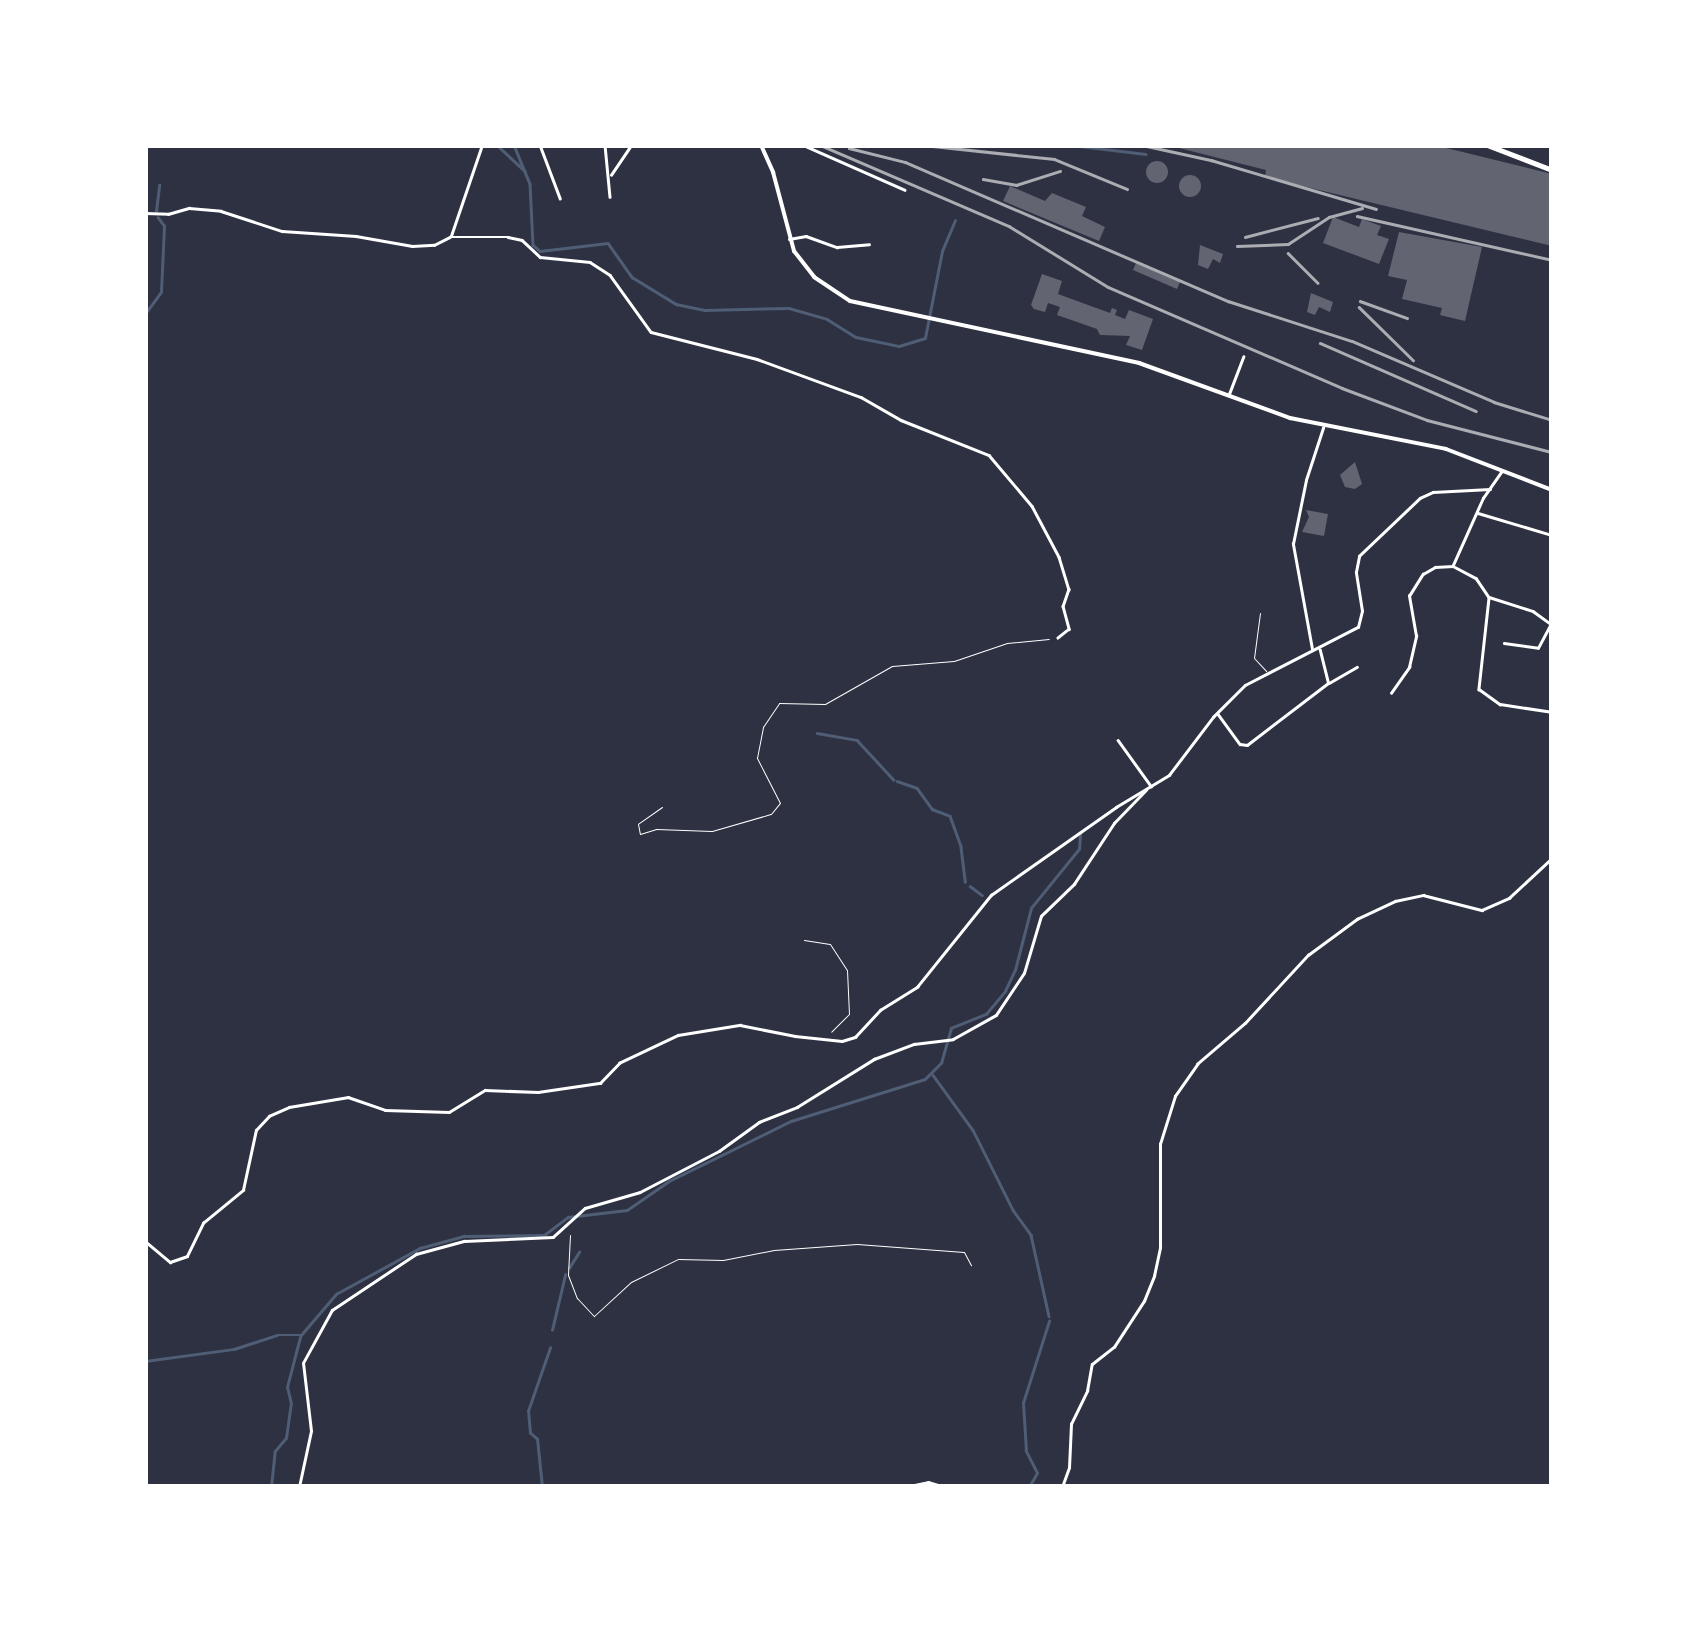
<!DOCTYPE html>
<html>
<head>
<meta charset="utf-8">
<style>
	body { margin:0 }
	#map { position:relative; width:1697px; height:1632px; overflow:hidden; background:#2d3142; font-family:"Sofia Sans Condensed",sans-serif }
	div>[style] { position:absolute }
	.stream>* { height:2.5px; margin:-1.25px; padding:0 1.25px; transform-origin:1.25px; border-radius:1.25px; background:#4f5d75 }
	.building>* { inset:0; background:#626471 }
	.round { border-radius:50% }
	.path>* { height:1px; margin:-0.5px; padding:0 0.5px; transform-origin:0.5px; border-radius:0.5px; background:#fff }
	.service>* { height:1px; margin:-0.5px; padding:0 0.5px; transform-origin:0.5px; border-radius:0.5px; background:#fff }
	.minor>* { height:2.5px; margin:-1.25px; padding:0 1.25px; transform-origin:1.25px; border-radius:1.25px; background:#fff }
	.secondary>* { height:4px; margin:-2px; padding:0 2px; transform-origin:2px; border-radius:2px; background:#fff }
	.primary>* { height:5px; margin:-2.5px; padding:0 2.5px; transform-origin:2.5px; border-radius:2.5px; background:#fff }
	.rail>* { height:2.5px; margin:-1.25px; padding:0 1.25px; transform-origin:1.25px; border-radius:1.25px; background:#abadb3 }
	span { translate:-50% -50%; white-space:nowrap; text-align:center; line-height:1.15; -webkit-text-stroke:8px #fff; paint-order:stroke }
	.frame { position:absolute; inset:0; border:148px solid #fff; pointer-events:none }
</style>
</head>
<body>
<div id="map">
	<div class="stream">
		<div style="left:497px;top:145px;width:38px;rotate:43deg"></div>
		<div style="left:514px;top:145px;width:42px;rotate:67.7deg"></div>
		<div style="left:530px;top:184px;width:61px;rotate:87.2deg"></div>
		<div style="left:533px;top:245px;width:9px;rotate:41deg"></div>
		<div style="left:540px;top:251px;width:68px;rotate:-6.7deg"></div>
		<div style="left:608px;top:243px;width:42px;rotate:54.8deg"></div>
		<div style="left:632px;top:277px;width:52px;rotate:31.5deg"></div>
		<div style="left:676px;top:304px;width:30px;rotate:12deg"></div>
		<div style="left:705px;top:310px;width:84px;rotate:-1.4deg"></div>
		<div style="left:789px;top:308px;width:40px;rotate:16deg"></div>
		<div style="left:827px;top:319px;width:34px;rotate:32deg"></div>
		<div style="left:856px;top:337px;width:44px;rotate:11.8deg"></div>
		<div style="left:899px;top:346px;width:27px;rotate:-17deg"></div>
		<div style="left:925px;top:338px;width:89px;rotate:-78.9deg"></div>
		<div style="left:942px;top:251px;width:33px;rotate:-67deg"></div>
		<div style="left:1071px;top:145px;width:75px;rotate:6.9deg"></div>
		<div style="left:156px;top:211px;width:26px;rotate:-83deg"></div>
		<div style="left:145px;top:314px;width:27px;rotate:-54deg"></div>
		<div style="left:161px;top:292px;width:66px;rotate:-87.4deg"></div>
		<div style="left:164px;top:226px;width:10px;rotate:-127deg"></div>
		<div style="left:817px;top:733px;width:41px;rotate:9.9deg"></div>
		<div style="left:857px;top:740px;width:54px;rotate:47.2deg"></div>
		<div style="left:897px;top:781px;width:21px;rotate:19deg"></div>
		<div style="left:917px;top:788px;width:26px;rotate:54deg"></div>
		<div style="left:932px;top:809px;width:19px;rotate:21deg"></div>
		<div style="left:950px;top:816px;width:33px;rotate:70deg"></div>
		<div style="left:961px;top:847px;width:35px;rotate:83deg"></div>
		<div style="left:970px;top:886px;width:15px;rotate:37deg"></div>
		<div style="left:933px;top:1075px;width:68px;rotate:54deg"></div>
		<div style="left:973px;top:1130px;width:89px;rotate:63.4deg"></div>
		<div style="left:1013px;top:1210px;width:31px;rotate:54deg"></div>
		<div style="left:1031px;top:1235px;width:83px;rotate:77.5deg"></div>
		<div style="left:569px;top:1268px;width:19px;rotate:-58deg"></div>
		<div style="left:552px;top:1330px;width:57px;rotate:-76.7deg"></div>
		<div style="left:145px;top:1361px;width:90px;rotate:-7.7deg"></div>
		<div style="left:234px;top:1349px;width:45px;rotate:-18deg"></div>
		<div style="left:277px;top:1335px;width:24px"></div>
		<div style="left:301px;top:1335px;width:54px;rotate:-49.5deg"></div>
		<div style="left:336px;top:1294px;width:96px;rotate:-28.7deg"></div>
		<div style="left:420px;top:1248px;width:46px;rotate:-15.3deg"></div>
		<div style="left:464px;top:1236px;width:80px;rotate:-0.7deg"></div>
		<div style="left:544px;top:1235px;width:30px;rotate:-37deg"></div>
		<div style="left:568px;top:1217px;width:59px;rotate:-6.8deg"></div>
		<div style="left:627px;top:1210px;width:51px;rotate:-34.6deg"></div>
		<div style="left:669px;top:1181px;width:136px;rotate:-26.2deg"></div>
		<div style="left:791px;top:1121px;width:140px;rotate:-17.4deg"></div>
		<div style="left:925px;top:1079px;width:23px;rotate:-45deg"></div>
		<div style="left:941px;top:1063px;width:36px;rotate:-74deg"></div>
		<div style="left:951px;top:1028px;width:38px;rotate:-22deg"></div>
		<div style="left:986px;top:1014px;width:30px;rotate:-50deg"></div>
		<div style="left:1005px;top:991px;width:23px;rotate:-65deg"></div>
		<div style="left:1015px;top:970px;width:64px;rotate:-75.5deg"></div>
		<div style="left:1031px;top:908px;width:76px;rotate:-50.9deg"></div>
		<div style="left:1079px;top:849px;width:16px;rotate:-86deg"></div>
		<div style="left:271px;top:1487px;width:36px;rotate:-84deg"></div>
		<div style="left:275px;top:1451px;width:17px;rotate:-50deg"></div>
		<div style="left:286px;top:1438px;width:34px;rotate:-82deg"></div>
		<div style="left:291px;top:1404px;width:17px;rotate:-103deg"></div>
		<div style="left:287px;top:1387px;width:52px;rotate:-75.4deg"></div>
		<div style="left:542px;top:1487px;width:48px;rotate:-95.9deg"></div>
		<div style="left:537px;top:1439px;width:9px;rotate:-139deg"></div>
		<div style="left:530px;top:1433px;width:22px;rotate:-95deg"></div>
		<div style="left:528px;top:1411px;width:67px;rotate:-70.8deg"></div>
		<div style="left:1029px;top:1487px;width:16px;rotate:-60deg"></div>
		<div style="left:1037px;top:1473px;width:25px;rotate:-117deg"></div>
		<div style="left:1026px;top:1451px;width:48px;rotate:-93.6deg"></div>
		<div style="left:1023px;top:1403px;width:86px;rotate:-72.4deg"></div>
	</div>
	<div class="building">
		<div style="clip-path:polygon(1167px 145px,1434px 145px,1552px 174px,1552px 246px,1265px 177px,1266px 170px)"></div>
		<div class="round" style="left:1146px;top:161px;width:22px;height:22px"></div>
		<div class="round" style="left:1179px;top:175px;width:22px;height:22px"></div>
		<div style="clip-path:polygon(1010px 186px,1045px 201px,1052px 193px,1086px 207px,1082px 216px,1105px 227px,1099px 241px,1003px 201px)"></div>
		<div style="clip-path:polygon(1333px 217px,1359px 227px,1362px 219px,1381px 226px,1377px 235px,1389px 239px,1379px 264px,1323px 243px)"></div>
		<div style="clip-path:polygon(1399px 232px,1482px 247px,1465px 321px,1440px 315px,1442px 308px,1402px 299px,1407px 280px,1388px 276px)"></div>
		<div style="clip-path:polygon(1200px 245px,1223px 254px,1220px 263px,1213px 259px,1208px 269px,1198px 265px)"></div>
		<div style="clip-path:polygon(1136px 263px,1180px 282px,1177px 289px,1133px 270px)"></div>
		<div style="clip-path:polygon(1042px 274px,1062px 281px,1058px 294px,1110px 313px,1112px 308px,1117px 310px,1115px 315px,1125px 319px,1129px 310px,1153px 319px,1142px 350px,1126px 345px,1130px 336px,1100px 335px,1097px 329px,1057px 315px,1060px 307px,1048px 303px,1045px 312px,1034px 309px,1031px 305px)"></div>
		<div style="clip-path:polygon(1311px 293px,1333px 302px,1330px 312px,1319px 307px,1315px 315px,1307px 312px)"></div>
		<div style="clip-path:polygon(1355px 462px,1362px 484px,1355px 489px,1345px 487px,1340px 475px)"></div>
		<div style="clip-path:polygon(1306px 510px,1328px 514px,1324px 536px,1302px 532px,1309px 517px)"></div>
	</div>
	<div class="path">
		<div style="left:662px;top:807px;width:29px;rotate:145deg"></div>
		<div style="left:638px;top:824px;width:10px;rotate:79deg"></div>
		<div style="left:640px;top:834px;width:17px;rotate:-17deg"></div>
		<div style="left:656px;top:829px;width:56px;rotate:2deg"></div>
		<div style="left:712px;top:831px;width:61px;rotate:-16.1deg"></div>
		<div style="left:771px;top:814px;width:14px;rotate:-51deg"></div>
		<div style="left:780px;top:803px;width:51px;rotate:-117.1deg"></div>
		<div style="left:757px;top:758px;width:32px;rotate:-79deg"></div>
		<div style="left:763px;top:727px;width:29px;rotate:-56deg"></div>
		<div style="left:779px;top:703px;width:46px;rotate:1.2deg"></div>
		<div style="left:825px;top:704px;width:77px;rotate:-29.6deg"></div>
		<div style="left:892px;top:666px;width:62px;rotate:-4.6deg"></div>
		<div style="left:954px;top:661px;width:56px;rotate:-18.8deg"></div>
		<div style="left:1007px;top:643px;width:42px;rotate:-5.4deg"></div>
		<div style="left:804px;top:940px;width:26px;rotate:9deg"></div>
		<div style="left:830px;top:944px;width:31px;rotate:57deg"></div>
		<div style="left:847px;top:970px;width:44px;rotate:87.4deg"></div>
		<div style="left:849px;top:1014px;width:25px;rotate:135deg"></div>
	</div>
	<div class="service">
		<div style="left:1260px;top:613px;width:45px;rotate:97.6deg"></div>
		<div style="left:1254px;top:658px;width:18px;rotate:47deg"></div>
		<div style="left:570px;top:1235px;width:40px;rotate:92.9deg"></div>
		<div style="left:568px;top:1275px;width:25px;rotate:69deg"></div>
		<div style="left:577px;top:1298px;width:25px;rotate:47deg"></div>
		<div style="left:594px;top:1316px;width:50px;rotate:-42.6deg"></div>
		<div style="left:631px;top:1282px;width:52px;rotate:-26.1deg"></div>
		<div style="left:678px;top:1259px;width:45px;rotate:1.3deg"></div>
		<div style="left:723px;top:1260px;width:52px;rotate:-11.1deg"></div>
		<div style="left:774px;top:1250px;width:83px;rotate:-4.1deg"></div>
		<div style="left:857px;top:1244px;width:107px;rotate:4.3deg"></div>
		<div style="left:964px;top:1252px;width:15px;rotate:62deg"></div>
	</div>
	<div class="minor">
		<div style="left:540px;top:145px;width:57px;rotate:69.3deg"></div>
		<div style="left:605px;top:145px;width:52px;rotate:84.5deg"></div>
		<div style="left:803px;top:145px;width:111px;rotate:23.8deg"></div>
		<div style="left:611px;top:175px;width:36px;rotate:-56deg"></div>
		<div style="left:145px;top:213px;width:23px;rotate:2deg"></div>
		<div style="left:168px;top:214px;width:22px;rotate:-16deg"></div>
		<div style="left:189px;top:208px;width:32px;rotate:5deg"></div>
		<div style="left:221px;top:211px;width:64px;rotate:18.2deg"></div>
		<div style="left:282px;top:231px;width:74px;rotate:3.9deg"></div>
		<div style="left:356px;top:236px;width:57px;rotate:10.1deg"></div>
		<div style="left:412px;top:246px;width:22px;rotate:-3deg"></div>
		<div style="left:434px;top:245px;width:18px;rotate:-27deg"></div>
		<div style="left:450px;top:237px;width:58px"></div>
		<div style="left:508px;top:237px;width:14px;rotate:12deg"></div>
		<div style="left:522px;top:240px;width:25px;rotate:43deg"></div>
		<div style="left:540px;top:257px;width:50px;rotate:5.7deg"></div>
		<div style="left:590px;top:262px;width:24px;rotate:33deg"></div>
		<div style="left:610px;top:275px;width:70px;rotate:54.3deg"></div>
		<div style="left:651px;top:332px;width:109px;rotate:14.3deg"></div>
		<div style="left:757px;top:359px;width:111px;rotate:20.1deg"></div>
		<div style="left:861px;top:397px;width:46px;rotate:29.9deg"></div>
		<div style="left:901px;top:420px;width:95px;rotate:21.7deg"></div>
		<div style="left:989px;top:455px;width:67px;rotate:49.9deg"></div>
		<div style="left:1032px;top:506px;width:58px;rotate:62.1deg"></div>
		<div style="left:1059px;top:557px;width:34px;rotate:73deg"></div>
		<div style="left:1069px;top:589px;width:18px;rotate:109deg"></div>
		<div style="left:1063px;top:606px;width:24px;rotate:75deg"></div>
		<div style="left:1069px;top:629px;width:14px;rotate:141deg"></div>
		<div style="left:451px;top:236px;width:96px;rotate:-71.2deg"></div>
		<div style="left:789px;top:239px;width:17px;rotate:-10deg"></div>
		<div style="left:806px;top:236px;width:33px;rotate:20deg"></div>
		<div style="left:837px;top:247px;width:32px;rotate:-5deg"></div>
		<div style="left:1229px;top:394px;width:40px;rotate:-69deg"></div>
		<div style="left:1478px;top:513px;width:77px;rotate:16.6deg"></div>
		<div style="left:1453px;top:565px;width:73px;rotate:-65.9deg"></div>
		<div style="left:1483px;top:498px;width:33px;rotate:-55deg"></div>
		<div style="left:1489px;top:598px;width:92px;rotate:96.3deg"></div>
		<div style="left:1479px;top:689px;width:26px;rotate:36deg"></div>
		<div style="left:1500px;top:704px;width:53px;rotate:8.7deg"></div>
		<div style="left:1504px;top:643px;width:34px;rotate:8deg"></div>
		<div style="left:1538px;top:648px;width:26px;rotate:-62deg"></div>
		<div style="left:1312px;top:649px;width:107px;rotate:-100.3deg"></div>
		<div style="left:1293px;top:544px;width:65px;rotate:-78.5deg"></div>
		<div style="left:1306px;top:480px;width:55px;rotate:-71.9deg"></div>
		<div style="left:1329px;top:683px;width:32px;rotate:-30deg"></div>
		<div style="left:1391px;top:693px;width:32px;rotate:-55deg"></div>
		<div style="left:1409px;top:667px;width:32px;rotate:-77deg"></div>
		<div style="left:1416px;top:636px;width:41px;rotate:-99.9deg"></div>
		<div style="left:1409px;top:596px;width:26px;rotate:-58deg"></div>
		<div style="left:1423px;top:574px;width:14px;rotate:-30deg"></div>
		<div style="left:1435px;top:567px;width:18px;rotate:-3deg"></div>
		<div style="left:1453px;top:566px;width:26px;rotate:28deg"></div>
		<div style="left:1476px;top:578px;width:23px;rotate:56deg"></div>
		<div style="left:1489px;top:597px;width:46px;rotate:17.7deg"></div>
		<div style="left:1533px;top:611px;width:24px;rotate:36deg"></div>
		<div style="left:1218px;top:714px;width:37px;rotate:54deg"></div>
		<div style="left:1240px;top:744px;width:7px;rotate:8deg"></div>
		<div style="left:1247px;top:745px;width:102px;rotate:-37.4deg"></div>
		<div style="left:1328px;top:683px;width:34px;rotate:-104deg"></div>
		<div style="left:1118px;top:740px;width:57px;rotate:54.3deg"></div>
		<div style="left:145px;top:1241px;width:33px;rotate:40deg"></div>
		<div style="left:170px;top:1262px;width:18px;rotate:-19deg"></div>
		<div style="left:187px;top:1256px;width:37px;rotate:-64deg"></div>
		<div style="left:203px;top:1223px;width:52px;rotate:-39.5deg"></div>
		<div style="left:243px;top:1190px;width:61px;rotate:-77.8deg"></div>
		<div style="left:256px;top:1130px;width:19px;rotate:-47deg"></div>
		<div style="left:269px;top:1116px;width:22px;rotate:-24deg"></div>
		<div style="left:289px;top:1107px;width:60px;rotate:-9.6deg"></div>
		<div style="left:348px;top:1097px;width:39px;rotate:19deg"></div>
		<div style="left:385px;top:1110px;width:64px;rotate:1.8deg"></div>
		<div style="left:449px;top:1112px;width:42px;rotate:-31.4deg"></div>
		<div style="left:485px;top:1090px;width:53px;rotate:2.2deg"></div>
		<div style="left:538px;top:1092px;width:63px;rotate:-8.3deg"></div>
		<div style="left:600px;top:1083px;width:28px;rotate:-46deg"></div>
		<div style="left:619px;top:1063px;width:65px;rotate:-25.4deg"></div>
		<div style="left:678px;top:1035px;width:63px;rotate:-9.2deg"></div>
		<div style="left:740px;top:1025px;width:56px;rotate:11.3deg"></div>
		<div style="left:795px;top:1036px;width:47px;rotate:6.1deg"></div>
		<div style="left:842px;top:1041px;width:14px;rotate:-17deg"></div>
		<div style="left:855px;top:1037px;width:37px;rotate:-47deg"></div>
		<div style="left:880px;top:1010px;width:44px;rotate:-31.9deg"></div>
		<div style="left:917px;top:987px;width:118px;rotate:-51.2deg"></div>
		<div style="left:991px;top:895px;width:153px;rotate:-35.1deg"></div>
		<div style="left:1116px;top:807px;width:62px;rotate:-31.1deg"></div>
		<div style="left:1169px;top:775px;width:73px;rotate:-52.8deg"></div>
		<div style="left:1213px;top:717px;width:45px;rotate:-45deg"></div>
		<div style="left:1245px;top:685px;width:127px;rotate:-27.2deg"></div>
		<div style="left:1358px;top:627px;width:16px;rotate:-76deg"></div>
		<div style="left:1362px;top:611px;width:39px;rotate:-99deg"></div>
		<div style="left:1356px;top:572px;width:16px;rotate:-79deg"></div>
		<div style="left:1359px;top:556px;width:84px;rotate:-43.6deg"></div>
		<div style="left:1420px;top:498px;width:14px;rotate:-25deg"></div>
		<div style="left:1433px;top:492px;width:57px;rotate:-3deg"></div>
		<div style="left:299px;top:1487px;width:57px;rotate:-77.9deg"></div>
		<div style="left:311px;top:1431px;width:68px;rotate:-96.7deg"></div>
		<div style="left:303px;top:1363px;width:60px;rotate:-61.3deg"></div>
		<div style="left:332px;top:1310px;width:101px;rotate:-33.7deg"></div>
		<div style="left:416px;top:1254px;width:50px;rotate:-15.2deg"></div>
		<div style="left:464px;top:1241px;width:89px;rotate:-2.6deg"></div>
		<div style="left:553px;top:1237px;width:43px;rotate:-42.2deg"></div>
		<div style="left:585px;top:1208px;width:57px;rotate:-16.2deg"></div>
		<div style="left:640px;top:1192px;width:89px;rotate:-27.4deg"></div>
		<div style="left:719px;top:1151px;width:49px;rotate:-35.9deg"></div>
		<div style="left:759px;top:1122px;width:41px;rotate:-21.5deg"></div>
		<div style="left:797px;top:1107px;width:91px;rotate:-31.9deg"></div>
		<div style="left:874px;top:1059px;width:43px;rotate:-20.6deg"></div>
		<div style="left:914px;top:1044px;width:39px;rotate:-7deg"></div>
		<div style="left:953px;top:1039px;width:49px;rotate:-29.2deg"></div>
		<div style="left:996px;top:1015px;width:50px;rotate:-56.3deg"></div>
		<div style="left:1024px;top:973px;width:59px;rotate:-73.4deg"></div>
		<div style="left:1041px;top:916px;width:46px;rotate:-44.1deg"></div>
		<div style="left:1074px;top:884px;width:73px;rotate:-56.7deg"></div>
		<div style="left:1114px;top:823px;width:46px;rotate:-45.9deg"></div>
		<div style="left:905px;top:1487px;width:24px;rotate:-12deg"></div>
		<div style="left:928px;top:1482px;width:19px;rotate:16deg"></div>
		<div style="left:1062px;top:1487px;width:20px;rotate:-70deg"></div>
		<div style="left:1069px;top:1468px;width:44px;rotate:-87.4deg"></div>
		<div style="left:1071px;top:1424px;width:37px;rotate:-64deg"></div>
		<div style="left:1087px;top:1391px;width:27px;rotate:-80deg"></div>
		<div style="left:1092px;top:1364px;width:28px;rotate:-38deg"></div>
		<div style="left:1114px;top:1347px;width:55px;rotate:-56.9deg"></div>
		<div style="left:1144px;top:1301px;width:27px;rotate:-68deg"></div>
		<div style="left:1154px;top:1276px;width:29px;rotate:-78deg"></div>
		<div style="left:1160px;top:1248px;width:104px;rotate:-90deg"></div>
		<div style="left:1160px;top:1144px;width:50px;rotate:-72.6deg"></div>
		<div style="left:1175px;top:1096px;width:39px;rotate:-55deg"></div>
		<div style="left:1197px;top:1064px;width:63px;rotate:-40.5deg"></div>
		<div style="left:1245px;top:1023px;width:93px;rotate:-47.2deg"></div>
		<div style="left:1308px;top:955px;width:61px;rotate:-36.3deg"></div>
		<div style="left:1357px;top:919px;width:42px;rotate:-25.3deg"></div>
		<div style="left:1395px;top:901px;width:29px;rotate:-12deg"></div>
		<div style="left:1423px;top:895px;width:61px;rotate:14.3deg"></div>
		<div style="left:1482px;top:910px;width:30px;rotate:-24deg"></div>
		<div style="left:1509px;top:898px;width:59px;rotate:-42.9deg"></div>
	</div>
	<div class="secondary">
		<div style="left:761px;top:145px;width:30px;rotate:66deg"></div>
		<div style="left:773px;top:172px;width:82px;rotate:75.1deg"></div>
		<div style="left:794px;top:251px;width:33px;rotate:52deg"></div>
		<div style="left:814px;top:277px;width:43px;rotate:33.7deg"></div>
		<div style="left:850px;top:301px;width:296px;rotate:12.1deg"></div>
		<div style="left:1139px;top:363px;width:161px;rotate:20deg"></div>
		<div style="left:1290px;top:418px;width:159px;rotate:11.2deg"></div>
		<div style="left:1446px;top:449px;width:114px;rotate:21.1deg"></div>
	</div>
	<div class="primary">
		<div style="left:1487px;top:145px;width:70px;rotate:21deg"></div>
	</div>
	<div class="rail">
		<div style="left:820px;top:145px;width:206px;rotate:23.2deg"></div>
		<div style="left:1009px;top:226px;width:116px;rotate:31.6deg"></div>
		<div style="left:1108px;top:287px;width:255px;rotate:23.3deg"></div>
		<div style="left:1342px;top:388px;width:91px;rotate:20.6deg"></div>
		<div style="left:1427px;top:420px;width:129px;rotate:14.4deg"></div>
		<div style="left:923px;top:145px;width:132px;rotate:6.1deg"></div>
		<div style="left:1054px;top:159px;width:79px;rotate:22.3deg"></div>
		<div style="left:1117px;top:145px;width:10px;rotate:6deg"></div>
		<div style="left:1142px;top:145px;width:71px;rotate:12.3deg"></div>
		<div style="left:1211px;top:160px;width:172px;rotate:16.5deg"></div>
		<div style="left:849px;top:148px;width:58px;rotate:14deg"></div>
		<div style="left:905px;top:162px;width:352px;rotate:23.3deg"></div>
		<div style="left:1228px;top:301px;width:130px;rotate:17.9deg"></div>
		<div style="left:1352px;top:341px;width:155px;rotate:23.2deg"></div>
		<div style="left:1494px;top:402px;width:61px;rotate:17.2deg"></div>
		<div style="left:983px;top:179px;width:34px;rotate:10deg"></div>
		<div style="left:1016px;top:185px;width:46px;rotate:-17.7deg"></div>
		<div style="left:1357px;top:216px;width:200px;rotate:12.7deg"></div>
		<div style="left:1245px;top:237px;width:75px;rotate:-14.6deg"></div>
		<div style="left:1237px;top:246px;width:51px;rotate:-2.2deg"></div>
		<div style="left:1288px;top:244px;width:49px;rotate:-33.4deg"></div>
		<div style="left:1329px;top:217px;width:34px;rotate:-15deg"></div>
		<div style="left:1288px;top:253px;width:42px;rotate:45deg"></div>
		<div style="left:1360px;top:301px;width:50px;rotate:19.9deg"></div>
		<div style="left:1359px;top:307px;width:76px;rotate:44.5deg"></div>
		<div style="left:1320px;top:343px;width:170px;rotate:23.6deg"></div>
	</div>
	<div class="frame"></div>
</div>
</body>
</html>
